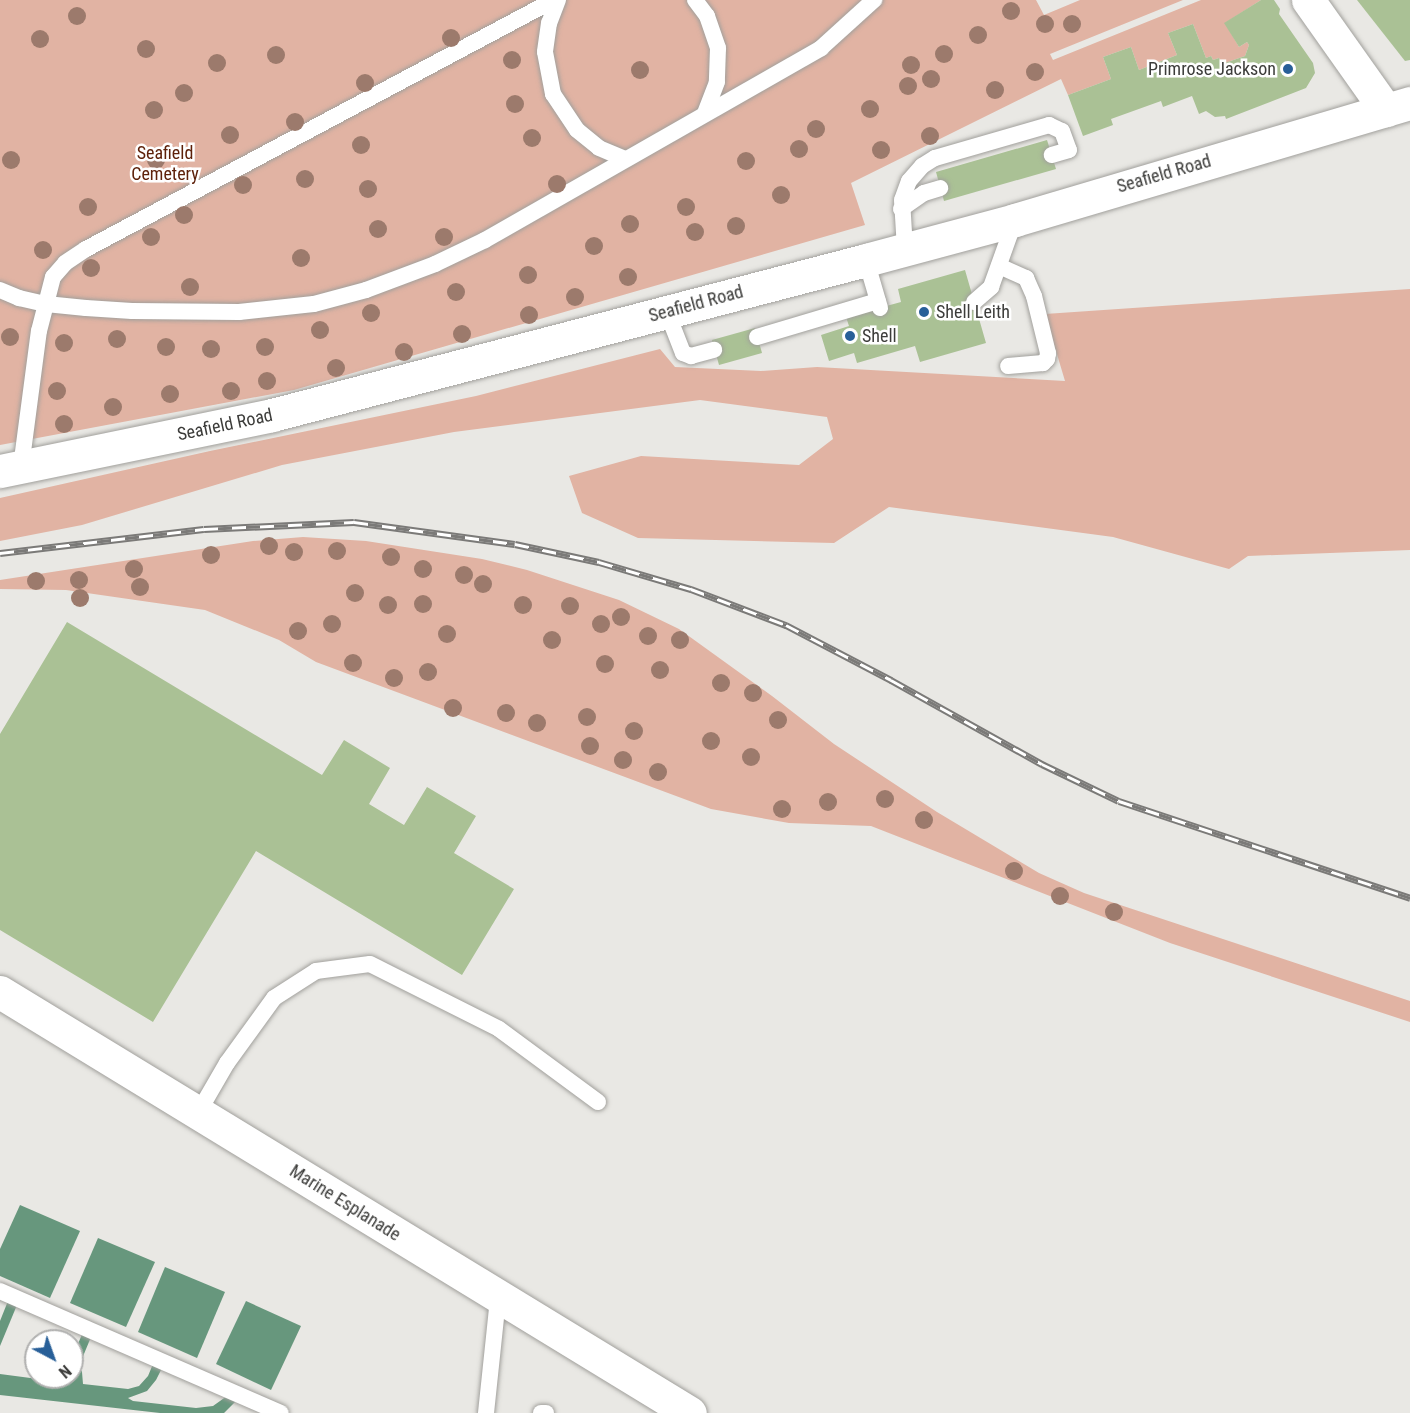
<!DOCTYPE html>
<html>
<head>
<meta charset="utf-8">
<style>
	body { margin:0 }
	#map { position:relative; width:1410px; height:1413px; overflow:hidden; background:#e9e8e4; font-family:"Roboto Condensed",sans-serif }
	div>[style] { position:absolute }
	.green>* { inset:0; background:#e1b3a3 }
	.water>* { inset:0; background:#67977d }
	.building>* { inset:0; background:#aac195 }
	.roads { filter:drop-shadow(0 0 2px #a1a09c) drop-shadow(0 0 2px #a1a09c) }
	.lane>* { height:16px; margin:-8px; padding:0 8px; transform-origin:8px; border-radius:8px; background:#fff }
	.street>* { height:33px; margin:-16.5px; padding:0 16.5px; transform-origin:16.5px; border-radius:16.5px; background:#fff }
	.secondary>* { height:33px; margin:-16.5px; padding:0 16.5px; transform-origin:16.5px; border-radius:16.5px; background:#fff }
	.primary>* { height:33px; margin:-16.5px; padding:0 16.5px; transform-origin:16.5px; border-radius:16.5px; background:#fff }
	.rail>* { height:7px; margin-top:-3.5px; transform-origin:0; background:repeating-linear-gradient(90deg,#fff 0 14px,#7b7a78 0 28px); box-sizing:border-box; border-block:2px solid #7b7a78 }
	.trees>* { width:18px; height:18px; margin:-9px; border-radius:50%; background:#9c7a6c }
	.dots>* { width:16px; height:16px; translate:-50% -50%; box-sizing:border-box; border:3px solid #fff; border-radius:50% }
	span { translate:-50% -50%; white-space:nowrap; text-align:center; line-height:1.15; -webkit-text-stroke:5px #fff; paint-order:stroke }
	.poi-label { font-size:18px; color:#3c3c3a }
	.right { translate:-100% -50%; text-align:right }
	.left { translate:0 -50%; text-align:left }
	.park-label { font-size:18px; color:#5d2009 }
	.street-label { font-size:18px; color:#3c3c3a }
	.north { position:absolute; left:24px; top:1329px; width:60px; height:60px; box-sizing:border-box; background:#fff; border:2px solid #b1b1b0; border-radius:50%; rotate:139deg; font-size:16px; font-weight:700; line-height:24px; text-align:center; color:#3c3c3a }
	.north::after { content:''; display:block; margin:auto; width:21px; height:27px; background:#285f98; clip-path:polygon(50% 0,100% 100%,50% 72%,0 100%) }
</style>
</head>
<body>
<div id="map">
	<div class="green">
		<div style="clip-path:polygon(0 0,1036px 0,1044px 15px,1080px 0,1183px 0,1050px 54px,1053px 60px,1201px 0,1261px 0,1225px 23px,1239px 47px,1247px 42px,1249px 45px,1245px 56px,1222px 64px,1219px 58px,1213px 60px,1211px 56px,1206px 58px,1193px 24px,1168px 33px,1177px 55px,1139px 70px,1131px 47px,1103px 57px,1111px 79px,1068px 95px,1061px 79px,851px 183px,865px 225px,294px 390px,0 445px)"></div>
		<div style="clip-path:polygon(1410px 289px,1410px 550px,1248px 556px,1229px 569px,1113px 537px,889px 507px,834px 543px,638px 538px,582px 513px,569px 476px,641px 456px,799px 465px,833px 439px,827px 417px,700px 400px,454px 432px,282px 465px,82px 525px,0 541px,0 498px,210px 451px,476px 396px,660px 349px,675px 367px,761px 371px,817px 367px,1065px 381px,1045px 314px)"></div>
		<div style="clip-path:polygon(303px 537px,366px 541px,482px 559px,527px 570px,619px 600px,679px 629px,772px 696px,834px 744px,937px 812px,1039px 873px,1084px 893px,1410px 1001px,1410px 1022px,1170px 943px,871px 826px,789px 823px,711px 809px,316px 662px,279px 640px,205px 610px,66px 590px,0 589px,0 580px,253px 541px)"></div>
	</div>
	<div class="water">
		<div style="clip-path:polygon(20px 1205px,80px 1231px,50px 1298px,0 1276px,0 1249px)"></div>
		<div style="clip-path:polygon(98px 1238px,155px 1262px,126px 1327px,70px 1303px)"></div>
		<div style="clip-path:polygon(165px 1267px,225px 1292px,197px 1358px,138px 1332px)"></div>
		<div style="clip-path:polygon(8px 1301px,17px 1305px,0 1346px,0 1321px)"></div>
		<div style="clip-path:polygon(246px 1301px,301px 1326px,271px 1390px,216px 1364px)"></div>
		<div style="clip-path:polygon(83px 1332px,91px 1337px,79px 1366px,82px 1372px,83px 1384px,128px 1389px,139px 1386px,148px 1376px,153px 1364px,162px 1368px,156px 1380px,147px 1391px,128px 1398px,133px 1401px,196px 1408px,213px 1406px,227px 1396px,237px 1400px,224px 1413px,160px 1413px,0 1395px,0 1374px,38px 1379px,72px 1377px,72px 1358px)"></div>
	</div>
	<div class="building">
		<div style="clip-path:polygon(1261px 0,1274px 0,1280px 9px,1279px 14px,1313px 63px,1315px 73px,1306px 88px,1226px 119px,1225px 116px,1215px 117px,1206px 111px,1199px 114px,1192px 96px,1163px 107px,1161px 101px,1111px 119px,1113px 125px,1083px 136px,1068px 95px,1111px 79px,1103px 57px,1131px 47px,1139px 70px,1177px 55px,1168px 33px,1193px 24px,1206px 58px,1211px 56px,1213px 60px,1219px 58px,1222px 64px,1245px 56px,1249px 45px,1247px 42px,1239px 47px,1224px 23px)"></div>
		<div style="clip-path:polygon(1357px 0,1410px 0,1410px 60px,1405px 61px)"></div>
		<div style="clip-path:polygon(1047px 140px,1056px 169px,944px 201px,936px 172px)"></div>
		<div style="clip-path:polygon(965px 270px,986px 343px,920px 362px,915px 346px,857px 363px,854px 353px,829px 361px,821px 335px,849px 326px,846px 317px,901px 302px,898px 289px)"></div>
		<div style="clip-path:polygon(755px 328px,762px 353px,719px 365px,712px 340px)"></div>
		<div style="clip-path:polygon(67px 622px,322px 775px,344px 740px,390px 768px,369px 804px,404px 825px,427px 787px,476px 816px,454px 853px,514px 889px,462px 975px,256px 851px,153px 1022px,0 930px,0 734px)"></div>
	</div>
	<div class="roads">
		<div class="lane">
			<div style="left:558px;top:0;width:25px;rotate:111deg"></div>
			<div style="left:549px;top:23px;width:29px;rotate:98deg"></div>
			<div style="left:545px;top:52px;width:43px;rotate:79.2deg"></div>
			<div style="left:553px;top:94px;width:43px;rotate:56.3deg"></div>
			<div style="left:577px;top:130px;width:28px;rotate:39deg"></div>
			<div style="left:599px;top:148px;width:28px;rotate:23deg"></div>
			<div style="left:695px;top:0;width:20px;rotate:53deg"></div>
			<div style="left:707px;top:16px;width:34px;rotate:71deg"></div>
			<div style="left:718px;top:48px;width:34px;rotate:92deg"></div>
			<div style="left:717px;top:82px;width:34px;rotate:111deg"></div>
			<div style="left:901px;top:209px;width:28px;rotate:-35deg"></div>
			<div style="left:924px;top:193px;width:17px;rotate:-17deg"></div>
			<div style="left:905px;top:249px;width:49px;rotate:-93.5deg"></div>
			<div style="left:902px;top:200px;width:20px;rotate:-70deg"></div>
			<div style="left:909px;top:181px;width:20px;rotate:-49deg"></div>
			<div style="left:922px;top:166px;width:15px;rotate:-32deg"></div>
			<div style="left:935px;top:158px;width:119px;rotate:-16.1deg"></div>
			<div style="left:1049px;top:125px;width:14px;rotate:25deg"></div>
			<div style="left:1062px;top:131px;width:20px;rotate:70deg"></div>
			<div style="left:1069px;top:150px;width:18px;rotate:164deg"></div>
			<div style="left:866px;top:260px;width:50px;rotate:73.7deg"></div>
			<div style="left:999px;top:266px;width:30px;rotate:24deg"></div>
			<div style="left:1026px;top:278px;width:20px;rotate:66deg"></div>
			<div style="left:1034px;top:296px;width:59px;rotate:76.2deg"></div>
			<div style="left:1048px;top:353px;width:6px;rotate:99deg"></div>
			<div style="left:1047px;top:359px;width:6px;rotate:135deg"></div>
			<div style="left:1043px;top:363px;width:35px;rotate:175deg"></div>
			<div style="left:0;top:290px;width:21px;rotate:23deg"></div>
			<div style="left:19px;top:298px;width:28px;rotate:13deg"></div>
			<div style="left:46px;top:304px;width:40px;rotate:5.7deg"></div>
			<div style="left:86px;top:308px;width:46px;rotate:3.7deg"></div>
			<div style="left:132px;top:311px;width:107px;rotate:0.5deg"></div>
			<div style="left:239px;top:312px;width:75px;rotate:-6.1deg"></div>
			<div style="left:314px;top:304px;width:54px;rotate:-15.1deg"></div>
			<div style="left:366px;top:290px;width:74px;rotate:-20.6deg"></div>
			<div style="left:435px;top:264px;width:55px;rotate:-25.6deg"></div>
			<div style="left:485px;top:240px;width:387px;rotate:-29.7deg"></div>
			<div style="left:821px;top:48px;width:72px;rotate:-42.2deg"></div>
			<div style="left:974px;top:302px;width:23px;rotate:-41deg"></div>
			<div style="left:991px;top:287px;width:71px;rotate:-70.3deg"></div>
			<div style="left:667px;top:312px;width:44px;rotate:68.7deg"></div>
			<div style="left:683px;top:353px;width:9px;rotate:21deg"></div>
			<div style="left:691px;top:356px;width:24px;rotate:-15deg"></div>
			<div style="left:757px;top:337px;width:126px;rotate:-16.6deg"></div>
			<div style="left:21px;top:467px;width:137px;rotate:-82.5deg"></div>
			<div style="left:39px;top:331px;width:56px;rotate:-75.5deg"></div>
			<div style="left:53px;top:277px;width:18px;rotate:-49deg"></div>
			<div style="left:65px;top:263px;width:25px;rotate:-34deg"></div>
			<div style="left:86px;top:249px;width:530px;rotate:-28.02deg"></div>
			<div style="left:198px;top:1113px;width:58px;rotate:-59.9deg"></div>
			<div style="left:227px;top:1063px;width:80px;rotate:-54.1deg"></div>
			<div style="left:274px;top:998px;width:50px;rotate:-32.7deg"></div>
			<div style="left:316px;top:971px;width:54px;rotate:-7.4deg"></div>
			<div style="left:370px;top:964px;width:144px;rotate:26.7deg"></div>
			<div style="left:499px;top:1029px;width:123px;rotate:36.4deg"></div>
			<div style="left:0;top:1291px;width:306px;rotate:23.5deg"></div>
			<div style="left:486px;top:1413px;width:116px;rotate:-84deg"></div>
			<div style="left:541px;top:1413px;width:5px"></div>
		</div>
		<div class="street">
			<div style="left:0;top:992px;width:808px;rotate:31.39deg"></div>
		</div>
		<div class="secondary">
			<div style="left:1308px;top:0;width:135px;rotate:54.7deg"></div>
		</div>
		<div class="primary">
			<div style="left:0;top:471px;width:278px;rotate:-11.6deg"></div>
			<div style="left:272px;top:415px;width:614px;rotate:-14.62deg"></div>
			<div style="left:866px;top:260px;width:154px;rotate:-15deg"></div>
			<div style="left:1015px;top:220px;width:412px;rotate:-16.5deg"></div>
		</div>
	</div>
	<div class="rail">
		<div style="left:0;top:553px;width:205px;rotate:-6.7deg"></div>
		<div style="left:204px;top:529px;width:150px;rotate:-2.7deg"></div>
		<div style="left:354px;top:522px;width:162px;rotate:7.8deg"></div>
		<div style="left:515px;top:544px;width:86px;rotate:12.1deg"></div>
		<div style="left:599px;top:562px;width:96px;rotate:16.4deg"></div>
		<div style="left:691px;top:589px;width:102px;rotate:20.8deg"></div>
		<div style="left:786px;top:625px;width:119px;rotate:27.6deg"></div>
		<div style="left:891px;top:680px;width:173px;rotate:29.1deg"></div>
		<div style="left:1042px;top:764px;width:85px;rotate:25.7deg"></div>
		<div style="left:1119px;top:801px;width:307px;rotate:18.4deg"></div>
	</div>
	<div class="trees">
		<div style="left:1011px;top:11px"></div>
		<div style="left:77px;top:16px"></div>
		<div style="left:1045px;top:24px"></div>
		<div style="left:1072px;top:24px"></div>
		<div style="left:978px;top:35px"></div>
		<div style="left:451px;top:38px"></div>
		<div style="left:40px;top:39px"></div>
		<div style="left:146px;top:49px"></div>
		<div style="left:944px;top:54px"></div>
		<div style="left:276px;top:55px"></div>
		<div style="left:512px;top:60px"></div>
		<div style="left:217px;top:63px"></div>
		<div style="left:911px;top:65px"></div>
		<div style="left:640px;top:70px"></div>
		<div style="left:1035px;top:72px"></div>
		<div style="left:931px;top:79px"></div>
		<div style="left:365px;top:83px"></div>
		<div style="left:908px;top:86px"></div>
		<div style="left:995px;top:90px"></div>
		<div style="left:184px;top:93px"></div>
		<div style="left:515px;top:104px"></div>
		<div style="left:870px;top:109px"></div>
		<div style="left:154px;top:110px"></div>
		<div style="left:295px;top:122px"></div>
		<div style="left:816px;top:129px"></div>
		<div style="left:230px;top:135px"></div>
		<div style="left:930px;top:136px"></div>
		<div style="left:532px;top:138px"></div>
		<div style="left:361px;top:145px"></div>
		<div style="left:799px;top:149px"></div>
		<div style="left:881px;top:150px"></div>
		<div style="left:11px;top:160px"></div>
		<div style="left:156px;top:160px"></div>
		<div style="left:746px;top:161px"></div>
		<div style="left:305px;top:179px"></div>
		<div style="left:557px;top:184px"></div>
		<div style="left:243px;top:185px"></div>
		<div style="left:368px;top:189px"></div>
		<div style="left:781px;top:195px"></div>
		<div style="left:88px;top:207px"></div>
		<div style="left:686px;top:207px"></div>
		<div style="left:184px;top:215px"></div>
		<div style="left:630px;top:224px"></div>
		<div style="left:736px;top:226px"></div>
		<div style="left:378px;top:229px"></div>
		<div style="left:695px;top:232px"></div>
		<div style="left:151px;top:237px"></div>
		<div style="left:444px;top:237px"></div>
		<div style="left:594px;top:246px"></div>
		<div style="left:43px;top:250px"></div>
		<div style="left:301px;top:258px"></div>
		<div style="left:91px;top:268px"></div>
		<div style="left:528px;top:275px"></div>
		<div style="left:628px;top:277px"></div>
		<div style="left:190px;top:287px"></div>
		<div style="left:456px;top:292px"></div>
		<div style="left:575px;top:297px"></div>
		<div style="left:371px;top:313px"></div>
		<div style="left:529px;top:315px"></div>
		<div style="left:320px;top:330px"></div>
		<div style="left:462px;top:334px"></div>
		<div style="left:10px;top:337px"></div>
		<div style="left:117px;top:339px"></div>
		<div style="left:64px;top:343px"></div>
		<div style="left:166px;top:347px"></div>
		<div style="left:265px;top:347px"></div>
		<div style="left:211px;top:349px"></div>
		<div style="left:404px;top:352px"></div>
		<div style="left:336px;top:368px"></div>
		<div style="left:267px;top:381px"></div>
		<div style="left:57px;top:391px"></div>
		<div style="left:231px;top:391px"></div>
		<div style="left:170px;top:394px"></div>
		<div style="left:113px;top:407px"></div>
		<div style="left:64px;top:424px"></div>
		<div style="left:269px;top:546px"></div>
		<div style="left:337px;top:551px"></div>
		<div style="left:294px;top:552px"></div>
		<div style="left:211px;top:555px"></div>
		<div style="left:391px;top:557px"></div>
		<div style="left:134px;top:569px"></div>
		<div style="left:423px;top:569px"></div>
		<div style="left:464px;top:575px"></div>
		<div style="left:79px;top:580px"></div>
		<div style="left:36px;top:581px"></div>
		<div style="left:483px;top:584px"></div>
		<div style="left:140px;top:587px"></div>
		<div style="left:355px;top:593px"></div>
		<div style="left:80px;top:598px"></div>
		<div style="left:423px;top:604px"></div>
		<div style="left:388px;top:605px"></div>
		<div style="left:523px;top:605px"></div>
		<div style="left:570px;top:606px"></div>
		<div style="left:621px;top:617px"></div>
		<div style="left:332px;top:624px"></div>
		<div style="left:601px;top:624px"></div>
		<div style="left:298px;top:631px"></div>
		<div style="left:447px;top:634px"></div>
		<div style="left:648px;top:636px"></div>
		<div style="left:552px;top:640px"></div>
		<div style="left:680px;top:640px"></div>
		<div style="left:353px;top:663px"></div>
		<div style="left:605px;top:664px"></div>
		<div style="left:660px;top:670px"></div>
		<div style="left:428px;top:672px"></div>
		<div style="left:394px;top:678px"></div>
		<div style="left:721px;top:683px"></div>
		<div style="left:753px;top:693px"></div>
		<div style="left:453px;top:708px"></div>
		<div style="left:506px;top:713px"></div>
		<div style="left:587px;top:717px"></div>
		<div style="left:778px;top:720px"></div>
		<div style="left:537px;top:723px"></div>
		<div style="left:634px;top:731px"></div>
		<div style="left:711px;top:741px"></div>
		<div style="left:590px;top:746px"></div>
		<div style="left:751px;top:757px"></div>
		<div style="left:623px;top:760px"></div>
		<div style="left:658px;top:772px"></div>
		<div style="left:885px;top:799px"></div>
		<div style="left:828px;top:802px"></div>
		<div style="left:782px;top:809px"></div>
		<div style="left:924px;top:820px"></div>
		<div style="left:1014px;top:871px"></div>
		<div style="left:1060px;top:896px"></div>
		<div style="left:1114px;top:912px"></div>
	</div>
	<div class="dots">
		<div style="left:1288px;top:69px;background:#285f98"></div>
		<div style="left:924px;top:312px;background:#285f98"></div>
		<div style="left:850px;top:336px;background:#285f98"></div>
	</div>
	<div class="poi-label">
		<span class="right" style="left:1276px;top:69px">Primrose Jackson</span>
		<span class="left" style="left:936px;top:312px">Shell Leith</span>
		<span class="left" style="left:862px;top:336px">Shell</span>
	</div>
	<div class="park-label">
		<span style="left:165px;top:164px">Seafield<br>Cemetery</span>
	</div>
	<div class="street-label">
		<span style="left:1164px;top:174px;rotate:-16deg">Seafield Road</span>
		<span style="left:696px;top:304px;rotate:-15deg">Seafield Road</span>
		<span style="left:225px;top:425px;rotate:-12deg">Seafield Road</span>
		<span style="left:345px;top:1203px;rotate:32deg">Marine Esplanade</span>
	</div>
	<div class="north">N</div>
</div>
</body>
</html>
